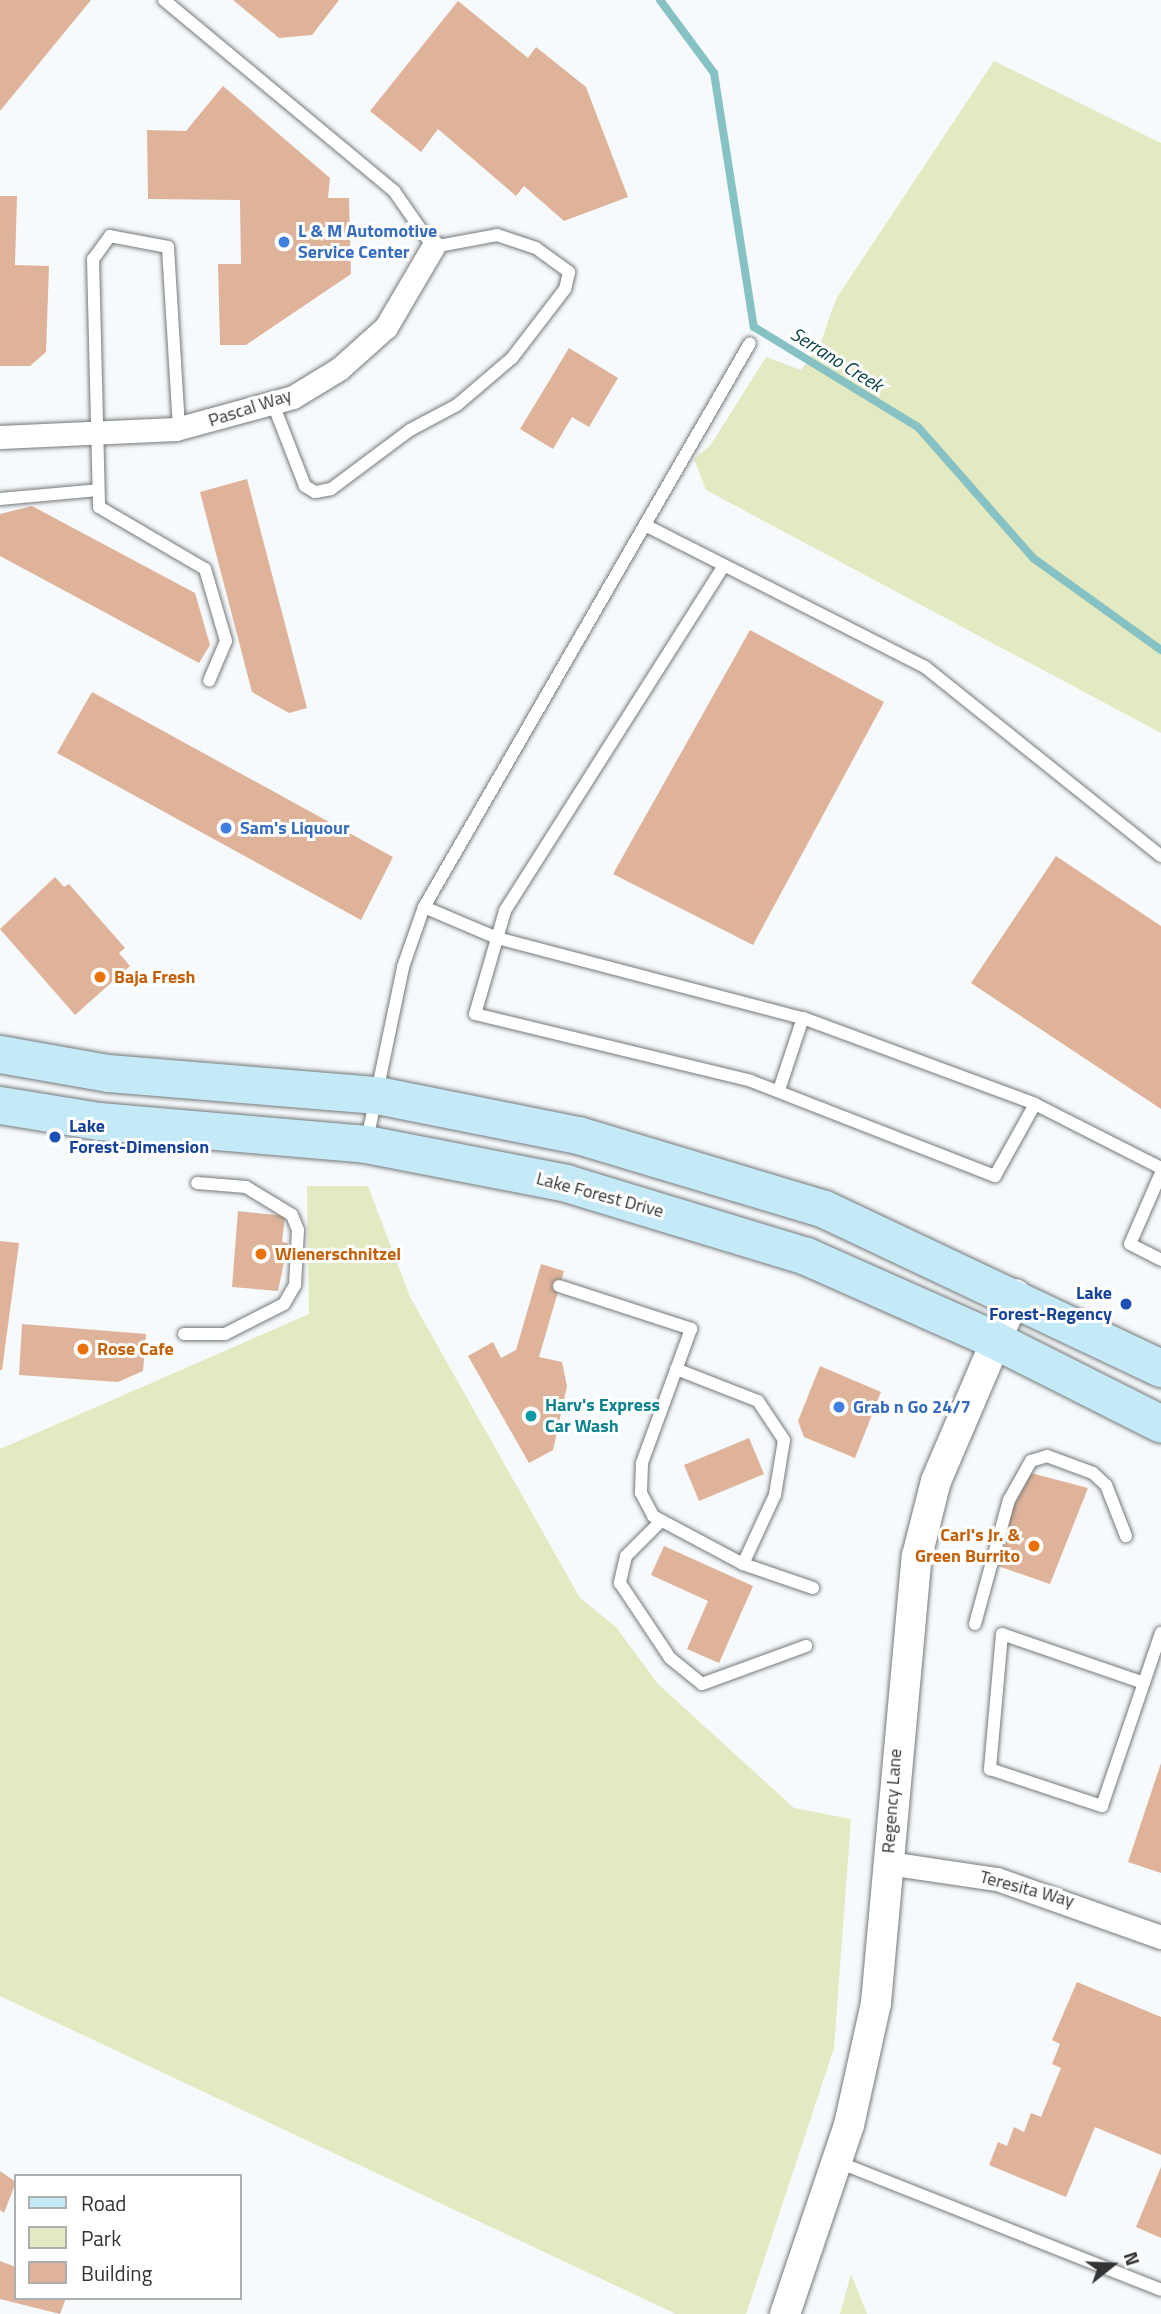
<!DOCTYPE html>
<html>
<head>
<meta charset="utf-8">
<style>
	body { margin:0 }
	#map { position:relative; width:1161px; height:2314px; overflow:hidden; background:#f6fafc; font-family:"Titillium Web",sans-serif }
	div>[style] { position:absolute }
	.green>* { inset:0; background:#e3e9c0 }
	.stream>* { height:8px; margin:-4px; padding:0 4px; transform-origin:4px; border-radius:4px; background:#86c1c4 }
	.building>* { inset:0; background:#deb399 }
	.roads { filter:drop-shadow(0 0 2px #76797b) drop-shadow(0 0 2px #76797b) }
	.service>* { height:12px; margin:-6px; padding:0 6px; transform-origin:6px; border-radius:6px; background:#fff }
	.minor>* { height:23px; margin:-11.5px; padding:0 11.5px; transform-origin:11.5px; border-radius:11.5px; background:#fff }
	.tertiary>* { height:30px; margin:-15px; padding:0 15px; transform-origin:15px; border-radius:15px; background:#fff }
	.primary>* { height:37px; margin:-18.5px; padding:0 18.5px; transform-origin:18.5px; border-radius:18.5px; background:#c4e9f7 }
	.dots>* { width:19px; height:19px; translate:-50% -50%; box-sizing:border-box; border:4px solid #fff; border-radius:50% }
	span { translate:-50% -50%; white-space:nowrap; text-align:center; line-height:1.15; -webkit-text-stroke:6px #fff; paint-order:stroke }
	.shop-label { font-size:18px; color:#366cbe; font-weight:700 }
	.left { translate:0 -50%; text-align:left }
	.street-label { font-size:18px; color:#333435 }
	.food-label { font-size:18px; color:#c56008; font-weight:700 }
	.right { translate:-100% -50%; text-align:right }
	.transit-label { font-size:18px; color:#164399; font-weight:700 }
	.culture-label { font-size:18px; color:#0d838f; font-weight:700 }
	.water-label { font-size:19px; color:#064042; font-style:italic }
	.legend { position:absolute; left:14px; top:2174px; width:228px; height:126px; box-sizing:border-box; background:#fff; border:2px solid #adaeae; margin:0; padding:9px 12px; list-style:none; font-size:21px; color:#333435 }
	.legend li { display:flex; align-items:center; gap:14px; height:35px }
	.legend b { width:35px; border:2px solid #adaeae }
	.north { position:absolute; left:1077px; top:2230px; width:70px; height:70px; -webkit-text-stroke:5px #fff; paint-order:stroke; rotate:72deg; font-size:19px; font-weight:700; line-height:28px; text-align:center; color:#333435 }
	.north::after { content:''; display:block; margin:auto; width:24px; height:32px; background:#333435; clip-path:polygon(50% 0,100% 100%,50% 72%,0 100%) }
</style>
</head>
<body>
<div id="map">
	<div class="green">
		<div style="clip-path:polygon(994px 61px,1161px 143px,1161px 733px,706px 490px,694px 459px,710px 446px,766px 357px,801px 370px,821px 342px,836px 299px)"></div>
		<div style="clip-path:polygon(307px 1186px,368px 1186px,410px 1297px,580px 1598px,616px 1627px,658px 1684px,794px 1808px,851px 1819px,834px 2048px,746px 2314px,676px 2314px,0 1996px,0 1449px,309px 1314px)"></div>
		<div style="clip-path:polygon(851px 2274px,867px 2314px,840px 2314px)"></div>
	</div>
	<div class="stream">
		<div style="left:660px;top:0;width:91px;rotate:53.5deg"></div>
		<div style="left:714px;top:73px;width:257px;rotate:81.1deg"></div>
		<div style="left:754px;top:327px;width:192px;rotate:31.4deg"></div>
		<div style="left:918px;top:427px;width:174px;rotate:48.7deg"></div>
		<div style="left:1033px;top:558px;width:158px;rotate:35.7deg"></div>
	</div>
	<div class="building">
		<div style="clip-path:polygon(0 0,91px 0,0 111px)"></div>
		<div style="clip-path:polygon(233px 0,339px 0,312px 35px,279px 38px)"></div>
		<div style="clip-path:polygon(458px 1px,528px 58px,536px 47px,586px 87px,628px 197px,564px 221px,524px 186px,516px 196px,438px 129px,421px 152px,370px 111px)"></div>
		<div style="clip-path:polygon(223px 86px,330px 178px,328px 198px,349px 198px,351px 274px,246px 345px,220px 345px,218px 264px,241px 264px,240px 200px,148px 199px,147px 130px,186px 131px)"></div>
		<div style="clip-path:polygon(0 196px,17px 196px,15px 265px,49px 266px,46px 352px,30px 366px,0 366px)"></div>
		<div style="clip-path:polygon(569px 348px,618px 378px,589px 427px,572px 417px,553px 449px,520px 429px)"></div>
		<div style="clip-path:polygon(247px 479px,307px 708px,289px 713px,252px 692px,200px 492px)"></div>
		<div style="clip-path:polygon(32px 506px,195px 593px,210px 645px,199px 663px,0 556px,0 514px)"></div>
		<div style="clip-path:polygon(750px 630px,884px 702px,753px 945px,613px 874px)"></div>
		<div style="clip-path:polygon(92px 692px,393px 857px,361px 920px,57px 753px)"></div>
		<div style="clip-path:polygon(1056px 856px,1161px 926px,1161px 1109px,971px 983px)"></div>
		<div style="clip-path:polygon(55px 877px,64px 887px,69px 884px,125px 948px,119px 953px,130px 966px,75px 1015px,0 929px)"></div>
		<div style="clip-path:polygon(238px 1211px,285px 1216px,282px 1242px,288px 1243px,278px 1291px,232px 1287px)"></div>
		<div style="clip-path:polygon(0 1241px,19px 1243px,2px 1370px,0 1370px)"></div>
		<div style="clip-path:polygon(541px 1264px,564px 1271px,539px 1357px,562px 1362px,567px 1386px,553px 1450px,529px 1463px,468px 1356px,493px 1342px,501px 1358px,516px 1350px)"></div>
		<div style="clip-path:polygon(22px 1324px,146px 1334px,143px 1371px,118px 1382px,19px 1375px)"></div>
		<div style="clip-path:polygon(820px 1366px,881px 1392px,855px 1458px,804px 1437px,798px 1421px)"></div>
		<div style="clip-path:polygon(749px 1438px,764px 1474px,699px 1501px,684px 1465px)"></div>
		<div style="clip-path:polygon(1031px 1473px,1088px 1488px,1050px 1584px,998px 1566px,1011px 1527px,1004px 1524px)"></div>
		<div style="clip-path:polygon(664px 1546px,753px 1586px,719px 1663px,687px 1649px,708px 1601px,651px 1575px)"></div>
		<div style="clip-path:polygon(1161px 1763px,1161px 1873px,1128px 1862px)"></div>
		<div style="clip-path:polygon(1077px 1982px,1161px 2017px,1161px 2155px,1095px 2127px,1066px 2197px,989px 2165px,998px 2142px,1007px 2146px,1014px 2127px,1024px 2132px,1031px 2113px,1041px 2117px,1061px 2068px,1052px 2064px,1060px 2044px,1052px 2040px)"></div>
		<div style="clip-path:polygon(1161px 2167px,1161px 2238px,1136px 2227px)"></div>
		<div style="clip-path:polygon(0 2171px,16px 2182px,4px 2213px,0 2210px)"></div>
		<div style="clip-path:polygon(0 2261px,16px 2267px,16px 2298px,66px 2298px,60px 2314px,0 2299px)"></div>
	</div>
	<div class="roads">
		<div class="service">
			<div style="left:164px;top:0;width:299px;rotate:39.7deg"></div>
			<div style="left:394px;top:191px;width:68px;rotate:55.1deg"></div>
			<div style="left:433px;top:247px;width:65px;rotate:-10.6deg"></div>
			<div style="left:497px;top:235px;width:41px;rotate:18.4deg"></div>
			<div style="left:536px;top:248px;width:41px;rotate:36deg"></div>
			<div style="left:569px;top:272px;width:17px;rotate:103deg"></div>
			<div style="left:565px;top:289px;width:87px;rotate:127.5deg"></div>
			<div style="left:512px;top:358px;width:72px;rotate:139.5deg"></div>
			<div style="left:457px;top:405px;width:53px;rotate:152deg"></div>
			<div style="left:410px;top:430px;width:99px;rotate:143.2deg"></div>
			<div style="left:331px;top:489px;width:16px;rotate:169deg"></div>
			<div style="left:315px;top:492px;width:12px;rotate:-149deg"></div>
			<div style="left:305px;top:486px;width:88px;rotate:-111.3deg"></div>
			<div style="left:179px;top:428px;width:181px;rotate:-93.5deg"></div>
			<div style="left:168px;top:247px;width:59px;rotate:-169.3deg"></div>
			<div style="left:110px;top:236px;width:29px;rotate:126deg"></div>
			<div style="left:93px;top:259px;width:248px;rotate:88.6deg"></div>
			<div style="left:99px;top:507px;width:123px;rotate:30.3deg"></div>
			<div style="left:205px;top:569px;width:75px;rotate:73.7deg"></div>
			<div style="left:226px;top:641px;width:43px;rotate:113deg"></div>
			<div style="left:0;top:499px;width:98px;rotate:-5.2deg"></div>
			<div style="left:647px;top:526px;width:312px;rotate:26.9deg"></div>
			<div style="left:925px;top:667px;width:302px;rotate:38.7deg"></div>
			<div style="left:723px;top:567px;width:407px;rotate:122.4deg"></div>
			<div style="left:505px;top:911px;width:107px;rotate:106.2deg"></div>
			<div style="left:475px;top:1014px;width:284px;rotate:13.6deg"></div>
			<div style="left:751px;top:1081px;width:262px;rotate:21.3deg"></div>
			<div style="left:995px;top:1176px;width:82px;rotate:-60.9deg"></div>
			<div style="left:424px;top:907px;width:79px;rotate:23deg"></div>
			<div style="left:497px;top:938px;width:316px;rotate:14.7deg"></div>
			<div style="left:803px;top:1018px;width:247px;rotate:20.3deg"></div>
			<div style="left:1035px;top:1104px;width:141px;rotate:26.9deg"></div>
			<div style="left:779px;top:1090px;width:76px;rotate:-71.6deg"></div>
			<div style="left:367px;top:1140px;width:177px;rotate:-78.2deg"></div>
			<div style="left:403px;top:967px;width:64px;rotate:-70.7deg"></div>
			<div style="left:424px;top:907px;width:651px;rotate:-59.97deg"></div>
			<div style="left:1161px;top:1173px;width:77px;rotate:113.6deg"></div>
			<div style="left:1130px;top:1244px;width:35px;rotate:27deg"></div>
			<div style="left:559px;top:1286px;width:139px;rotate:18deg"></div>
			<div style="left:691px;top:1329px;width:143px;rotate:110.1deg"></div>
			<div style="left:642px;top:1463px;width:30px;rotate:92deg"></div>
			<div style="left:641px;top:1493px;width:26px;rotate:62deg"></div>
			<div style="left:653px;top:1516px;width:102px;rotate:28.1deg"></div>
			<div style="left:743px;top:1564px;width:74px;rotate:18.9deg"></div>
			<div style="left:184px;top:1334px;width:41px"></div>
			<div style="left:225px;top:1334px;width:66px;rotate:-27deg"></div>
			<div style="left:284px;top:1304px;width:22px;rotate:-60deg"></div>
			<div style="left:295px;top:1285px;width:55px;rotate:-86.9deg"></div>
			<div style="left:298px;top:1230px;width:16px;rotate:-112deg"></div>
			<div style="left:292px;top:1215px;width:54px;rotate:-148.7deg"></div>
			<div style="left:246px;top:1187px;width:49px;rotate:-175.3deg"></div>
			<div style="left:676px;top:1369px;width:88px;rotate:21.3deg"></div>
			<div style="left:758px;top:1401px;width:47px;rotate:56.3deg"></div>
			<div style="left:784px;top:1440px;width:56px;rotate:99.3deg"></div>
			<div style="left:775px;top:1495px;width:76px;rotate:114.9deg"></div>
			<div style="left:660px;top:1522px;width:48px;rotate:135deg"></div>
			<div style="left:626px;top:1556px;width:28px;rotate:103deg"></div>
			<div style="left:620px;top:1583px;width:90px;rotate:56.3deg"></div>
			<div style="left:670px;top:1658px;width:41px;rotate:39.1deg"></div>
			<div style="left:702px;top:1684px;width:111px;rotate:-20.1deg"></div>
			<div style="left:975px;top:1624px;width:129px;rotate:-74.7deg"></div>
			<div style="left:1009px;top:1500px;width:45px;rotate:-60.6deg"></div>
			<div style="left:1031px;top:1461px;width:17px;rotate:-17deg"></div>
			<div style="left:1047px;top:1456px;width:49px;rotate:20.3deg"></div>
			<div style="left:1093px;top:1473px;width:18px;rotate:43deg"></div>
			<div style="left:1106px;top:1485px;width:55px;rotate:68.6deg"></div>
			<div style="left:1144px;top:1683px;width:150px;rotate:-161deg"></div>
			<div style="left:1002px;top:1634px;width:136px;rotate:95.1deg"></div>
			<div style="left:990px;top:1769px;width:118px;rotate:18.3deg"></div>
			<div style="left:1102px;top:1806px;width:183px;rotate:-71.2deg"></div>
			<div style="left:838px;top:2162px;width:347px;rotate:21.6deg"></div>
		</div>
		<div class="minor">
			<div style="left:0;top:437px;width:176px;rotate:-2.6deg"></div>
			<div style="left:176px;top:429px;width:121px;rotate:-15.3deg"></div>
			<div style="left:293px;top:397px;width:54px;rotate:-31.3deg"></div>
			<div style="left:339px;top:369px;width:63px;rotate:-41.8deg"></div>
			<div style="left:386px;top:327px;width:93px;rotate:-59.6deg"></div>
			<div style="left:888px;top:1863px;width:110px;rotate:8.4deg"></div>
			<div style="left:997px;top:1879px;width:174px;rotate:19.5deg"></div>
		</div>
		<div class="tertiary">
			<div style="left:785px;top:2314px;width:200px;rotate:-71.3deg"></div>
			<div style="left:849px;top:2125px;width:125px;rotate:-77.5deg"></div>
			<div style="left:876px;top:2003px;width:449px;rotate:-84.8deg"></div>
			<div style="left:917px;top:1556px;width:77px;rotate:-75.8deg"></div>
			<div style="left:936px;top:1481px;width:203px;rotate:-66.8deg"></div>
		</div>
		<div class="primary">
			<div style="left:0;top:1054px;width:110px;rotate:10deg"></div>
			<div style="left:108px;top:1073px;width:270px;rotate:4.7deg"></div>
			<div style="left:377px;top:1095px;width:205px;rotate:11.3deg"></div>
			<div style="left:578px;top:1135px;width:257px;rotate:16.7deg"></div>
			<div style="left:824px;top:1209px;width:373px;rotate:25.3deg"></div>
			<div style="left:0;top:1105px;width:100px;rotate:9.2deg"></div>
			<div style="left:99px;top:1121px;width:268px;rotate:4.9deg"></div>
			<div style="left:366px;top:1144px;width:204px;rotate:11deg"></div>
			<div style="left:566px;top:1183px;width:251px;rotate:16.9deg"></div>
			<div style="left:806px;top:1256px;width:205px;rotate:23.9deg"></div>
			<div style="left:993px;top:1339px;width:188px;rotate:26.8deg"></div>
		</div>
	</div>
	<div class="dots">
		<div style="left:284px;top:242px;background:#3f7fe0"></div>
		<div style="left:226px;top:828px;background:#3f7fe0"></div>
		<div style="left:100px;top:977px;background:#e8710a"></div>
		<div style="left:55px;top:1137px;background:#1a4fb4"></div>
		<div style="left:261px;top:1254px;background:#e8710a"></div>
		<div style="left:1126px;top:1304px;background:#1a4fb4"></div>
		<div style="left:83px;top:1349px;background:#e8710a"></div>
		<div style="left:839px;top:1407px;background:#3f7fe0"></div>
		<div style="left:531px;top:1416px;background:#0f9aa8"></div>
		<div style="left:1034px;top:1546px;background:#e8710a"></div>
	</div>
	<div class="shop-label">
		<span class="left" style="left:298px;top:242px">L &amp; M Automotive<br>Service Center</span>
		<span class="left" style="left:240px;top:828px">Sam's Liquour</span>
		<span class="left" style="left:853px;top:1407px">Grab n Go 24/7</span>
	</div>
	<div class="street-label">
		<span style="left:250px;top:408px;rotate:-18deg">Pascal Way</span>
		<span style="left:600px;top:1195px;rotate:15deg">Lake Forest Drive</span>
		<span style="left:892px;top:1801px;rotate:-86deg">Regency Lane</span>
		<span style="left:1027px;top:1889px;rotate:15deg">Teresita Way</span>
	</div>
	<div class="food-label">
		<span class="left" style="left:114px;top:977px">Baja Fresh</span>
		<span class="left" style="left:275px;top:1254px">Wienerschnitzel</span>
		<span class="left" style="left:97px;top:1349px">Rose Cafe</span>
		<span class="right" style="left:1020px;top:1546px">Carl's Jr. &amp;<br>Green Burrito</span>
	</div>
	<div class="transit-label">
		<span class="left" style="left:69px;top:1137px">Lake<br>Forest-Dimension</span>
		<span class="right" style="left:1112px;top:1304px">Lake<br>Forest-Regency</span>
	</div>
	<div class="culture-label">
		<span class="left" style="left:545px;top:1416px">Harv's Express<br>Car Wash</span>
	</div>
	<div class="water-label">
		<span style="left:837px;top:359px;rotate:32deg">Serrano Creek</span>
	</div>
	<ul class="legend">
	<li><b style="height:9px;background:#c4e9f7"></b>Road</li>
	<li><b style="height:19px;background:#e3e9c0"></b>Park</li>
	<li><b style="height:19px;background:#deb399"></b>Building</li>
	</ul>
	<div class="north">N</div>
</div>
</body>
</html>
